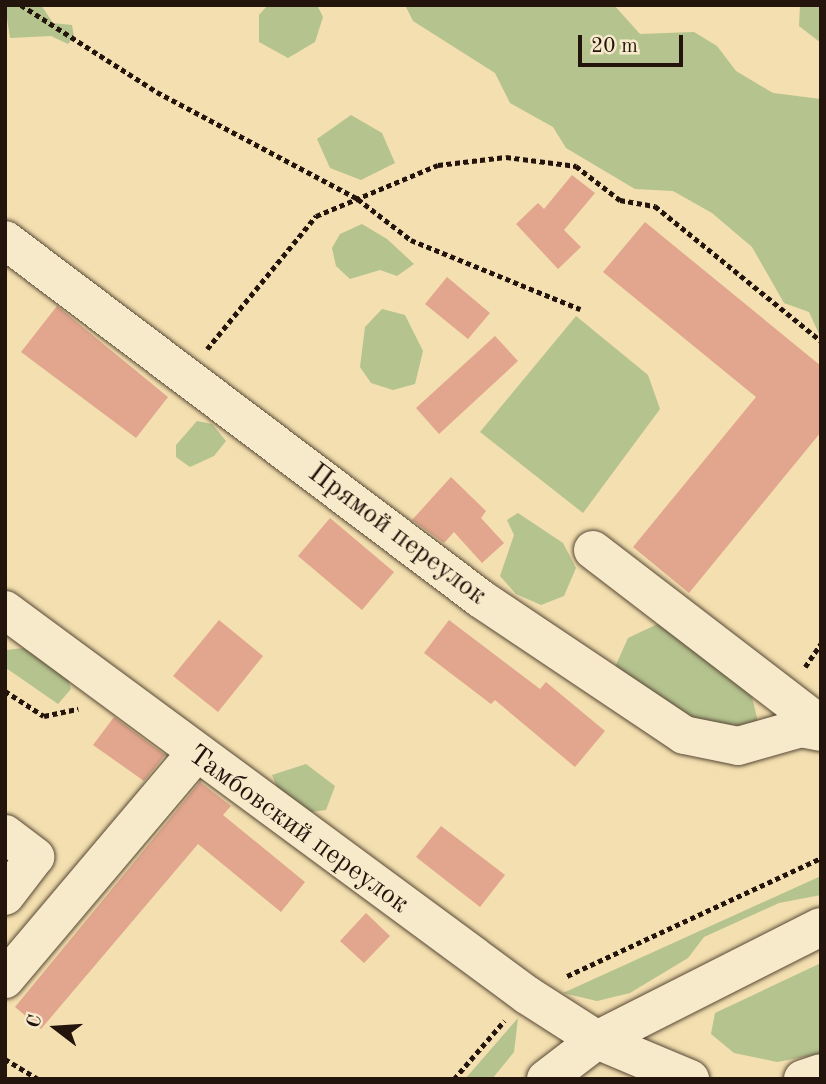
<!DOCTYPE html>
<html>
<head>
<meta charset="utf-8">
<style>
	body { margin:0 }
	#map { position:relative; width:826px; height:1084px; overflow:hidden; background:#f3dfaf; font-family:"Old Standard TT",serif }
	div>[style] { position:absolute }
	.green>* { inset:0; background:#b5c38f }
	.building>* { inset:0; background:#e2a68e }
	.path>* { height:4.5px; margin-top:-2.25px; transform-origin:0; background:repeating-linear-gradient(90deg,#23140c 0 5px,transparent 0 8.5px) }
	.roads { filter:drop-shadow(0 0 2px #574735) drop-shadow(0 0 2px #574735) }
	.minor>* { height:38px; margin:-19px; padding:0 19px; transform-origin:19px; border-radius:19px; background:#f7eacb }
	span { translate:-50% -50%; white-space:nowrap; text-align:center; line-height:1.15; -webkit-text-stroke:5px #f7eacb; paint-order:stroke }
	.street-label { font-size:28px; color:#23140c }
	.frame { position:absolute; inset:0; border:7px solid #23140c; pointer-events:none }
	.north { position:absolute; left:21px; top:993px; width:70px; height:70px; -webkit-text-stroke:5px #f7eacb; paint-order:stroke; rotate:287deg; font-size:19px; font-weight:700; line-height:28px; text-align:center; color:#23140c }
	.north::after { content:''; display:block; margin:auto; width:24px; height:32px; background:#23140c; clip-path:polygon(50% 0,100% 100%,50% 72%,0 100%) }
	.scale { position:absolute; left:578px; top:35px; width:105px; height:32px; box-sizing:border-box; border:4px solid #23140c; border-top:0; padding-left:9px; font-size:21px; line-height:24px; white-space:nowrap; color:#23140c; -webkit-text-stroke:5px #f7eacb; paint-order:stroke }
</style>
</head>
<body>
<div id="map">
	<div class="green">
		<div style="clip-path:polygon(5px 5px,41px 5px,53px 23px,72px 25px,74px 37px,68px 44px,51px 36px,10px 38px)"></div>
		<div style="clip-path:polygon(268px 5px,317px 5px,323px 17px,315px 42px,288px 58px,259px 42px,259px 15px)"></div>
		<div style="clip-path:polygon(405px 5px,614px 5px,640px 34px,694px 32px,717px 46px,736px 71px,773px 93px,821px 99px,821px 338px,809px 312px,784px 303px,752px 247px,712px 213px,673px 191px,635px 189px,566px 148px,553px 127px,510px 103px,495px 73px,413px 21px)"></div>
		<div style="clip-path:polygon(800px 5px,821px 5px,821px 43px,799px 26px)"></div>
		<div style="clip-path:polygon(351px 115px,382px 133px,395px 163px,361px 180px,330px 168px,317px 139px)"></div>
		<div style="clip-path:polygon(362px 224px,387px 239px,414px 264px,397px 276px,380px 270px,350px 279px,336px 266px,332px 248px,340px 234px)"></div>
		<div style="clip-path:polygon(382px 309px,405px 315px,423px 351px,415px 384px,393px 390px,371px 383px,360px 367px,365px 327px)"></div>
		<div style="clip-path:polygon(576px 316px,648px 375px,660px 409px,583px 513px,480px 432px)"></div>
		<div style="clip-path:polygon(197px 421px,212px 424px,226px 441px,214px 456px,190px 467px,176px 457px,176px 445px)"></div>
		<div style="clip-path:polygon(518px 513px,563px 543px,576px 568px,564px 596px,541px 605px,516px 594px,500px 576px,514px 535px,507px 520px)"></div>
		<div style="clip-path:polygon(664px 621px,752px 697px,758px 722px,739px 731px,704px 727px,615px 667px,628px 638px)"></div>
		<div style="clip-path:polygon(23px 648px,66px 673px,71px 689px,58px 704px,6px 668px,7px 650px)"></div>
		<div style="clip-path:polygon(306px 764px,335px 786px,326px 810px,304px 813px,281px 798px,272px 775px)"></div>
		<div style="clip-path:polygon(821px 876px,821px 895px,779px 903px,704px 937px,688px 958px,630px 993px,597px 1001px,563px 993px)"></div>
		<div style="clip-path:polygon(821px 963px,821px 1054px,777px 1062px,734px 1053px,711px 1034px,715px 1013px)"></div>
		<div style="clip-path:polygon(518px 1018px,514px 1052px,492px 1079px,465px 1079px)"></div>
	</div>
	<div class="building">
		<div style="clip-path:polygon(572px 175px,595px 193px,564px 230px,581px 247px,558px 269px,516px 224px,538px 203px,544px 209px)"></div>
		<div style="clip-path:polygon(645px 222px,821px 366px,821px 432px,689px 593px,633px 547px,756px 397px,603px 272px)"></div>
		<div style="clip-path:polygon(447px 277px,490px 313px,468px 339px,425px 304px)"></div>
		<div style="clip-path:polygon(57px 306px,168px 397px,136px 438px,21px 352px)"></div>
		<div style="clip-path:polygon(495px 336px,518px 361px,439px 434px,416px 408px)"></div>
		<div style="clip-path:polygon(451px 477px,486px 511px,481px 518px,504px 543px,482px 563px,454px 532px,444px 543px,412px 520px)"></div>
		<div style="clip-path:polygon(330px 518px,394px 572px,362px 610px,298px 556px)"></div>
		<div style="clip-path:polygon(219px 620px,263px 656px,218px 712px,173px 676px)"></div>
		<div style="clip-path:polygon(449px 620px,540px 689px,546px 682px,605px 731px,575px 767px,495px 700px,491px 704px,424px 653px)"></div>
		<div style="clip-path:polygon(114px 717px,165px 755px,144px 781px,93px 745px)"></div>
		<div style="clip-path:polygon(200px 782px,231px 806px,223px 815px,305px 882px,281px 912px,198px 844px,41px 1029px,15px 1007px)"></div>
		<div style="clip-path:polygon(441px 826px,505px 875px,480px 907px,416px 857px)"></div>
		<div style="clip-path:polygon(366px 913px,390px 936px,364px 963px,340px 941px)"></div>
	</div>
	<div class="path">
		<div style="left:21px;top:5px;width:161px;rotate:32.6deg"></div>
		<div style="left:157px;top:92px;width:228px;rotate:28deg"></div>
		<div style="left:358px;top:199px;width:67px;rotate:37.7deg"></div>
		<div style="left:411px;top:240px;width:183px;rotate:22.2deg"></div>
		<div style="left:207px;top:349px;width:172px;rotate:-50.7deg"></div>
		<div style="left:316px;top:216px;width:132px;rotate:-22.7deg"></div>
		<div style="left:438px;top:165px;width:68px;rotate:-6.7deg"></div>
		<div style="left:506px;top:157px;width:71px;rotate:7.3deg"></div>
		<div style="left:576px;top:166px;width:56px;rotate:37.7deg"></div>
		<div style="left:620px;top:200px;width:36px;rotate:10deg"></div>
		<div style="left:655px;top:206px;width:214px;rotate:39.1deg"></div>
		<div style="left:805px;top:667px;width:29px;rotate:-56deg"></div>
		<div style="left:5px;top:691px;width:46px;rotate:32.7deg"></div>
		<div style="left:44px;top:716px;width:35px;rotate:-12deg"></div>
		<div style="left:567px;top:976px;width:280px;rotate:-24.9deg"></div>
		<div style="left:5px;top:1059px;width:39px;rotate:31deg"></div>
		<div style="left:454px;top:1079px;width:77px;rotate:-49.2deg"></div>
	</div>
	<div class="roads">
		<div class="minor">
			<div style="left:5px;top:240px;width:596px;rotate:37.02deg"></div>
			<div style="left:481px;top:599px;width:244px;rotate:33.8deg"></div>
			<div style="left:684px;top:735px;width:55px;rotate:11.5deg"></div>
			<div style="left:738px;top:746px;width:66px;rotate:-15.9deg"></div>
			<div style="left:801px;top:728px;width:20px;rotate:11deg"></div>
			<div style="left:593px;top:550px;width:287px;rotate:37.5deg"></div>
			<div style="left:5px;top:610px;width:649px;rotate:36.41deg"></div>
			<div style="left:527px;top:995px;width:83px;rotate:32.7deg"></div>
			<div style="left:597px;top:1040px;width:101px;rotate:22.8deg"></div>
			<div style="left:5px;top:834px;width:38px;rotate:37deg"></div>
			<div style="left:35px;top:857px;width:49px;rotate:127.6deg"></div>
			<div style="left:5px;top:979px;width:294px;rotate:-49.8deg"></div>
			<div style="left:546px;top:1079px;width:64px;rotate:-37.4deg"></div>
			<div style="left:597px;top:1040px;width:251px;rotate:-26.8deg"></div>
			<div style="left:803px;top:1079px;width:19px;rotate:-18deg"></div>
		</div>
	</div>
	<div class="street-label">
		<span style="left:397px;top:535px;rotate:37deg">Прямой переулок</span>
		<span style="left:298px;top:830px;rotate:36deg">Тамбовский переулок</span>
	</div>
	<div class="frame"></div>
	<div class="north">С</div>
	<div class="scale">20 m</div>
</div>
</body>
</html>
